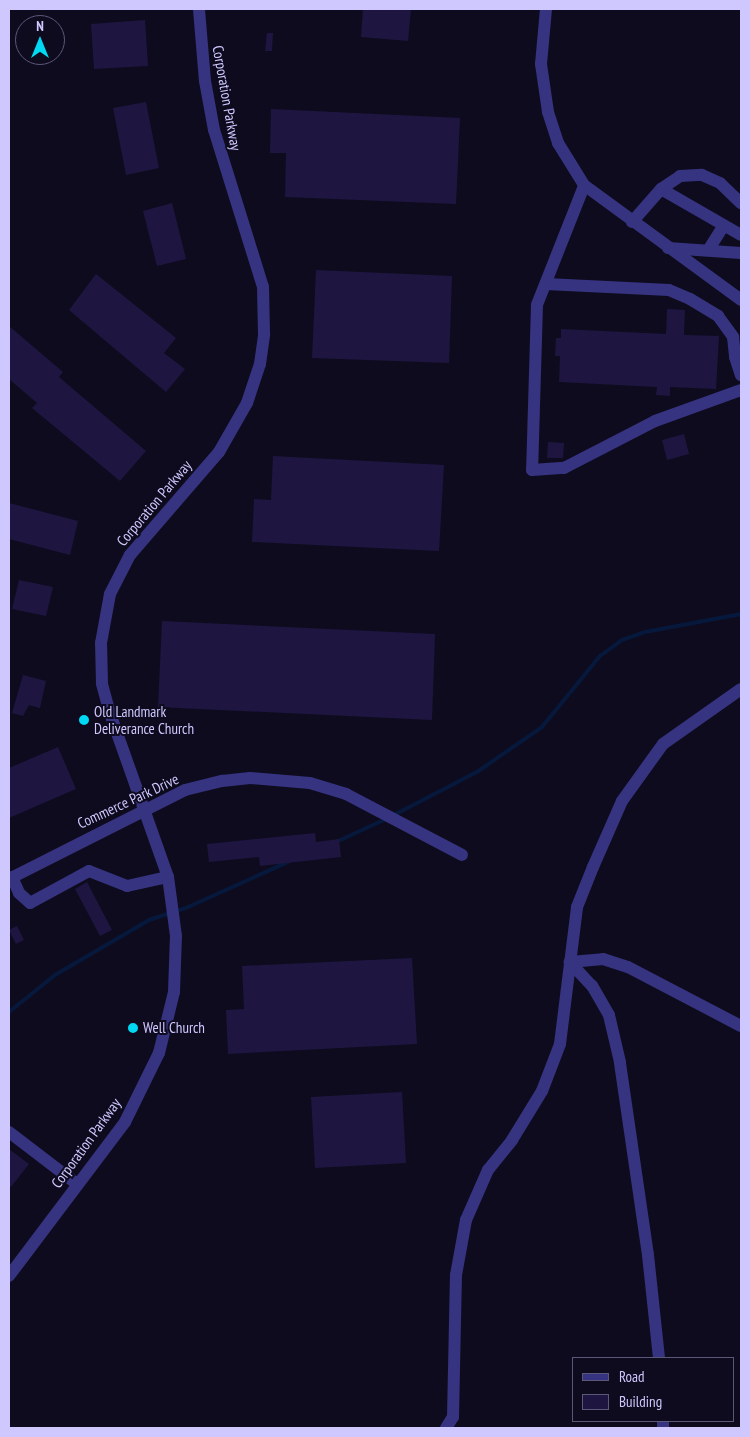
<!DOCTYPE html>
<html>
<head>
<meta charset="utf-8">
<style>
	body { margin:0 }
	#map { position:relative; width:750px; height:1437px; overflow:hidden; background:#0e0b1e; font-family:"PT Sans Narrow",sans-serif }
	div>[style] { position:absolute }
	.stream>* { height:4px; margin:-2px; padding:0 2px; transform-origin:2px; border-radius:2px; background:#06193c }
	.building>* { inset:0; background:#1e1640 }
	.minor>* { height:12px; margin:-6px; padding:0 6px; transform-origin:6px; border-radius:6px; background:#363380 }
	.dots>* { width:14px; height:14px; translate:-50% -50%; box-sizing:border-box; border:2px solid #0e0b1e; border-radius:50% }
	span { translate:-50% -50%; white-space:nowrap; text-align:center; line-height:1.15; -webkit-text-stroke:4px #0e0b1e; paint-order:stroke }
	.street-label { font-size:15px; color:#cec8ff }
	.poi-label { font-size:15px; color:#cec8ff }
	.left { translate:0 -50%; text-align:left }
	.frame { position:absolute; inset:0; border:10px solid #cec8ff; pointer-events:none }
	.legend { position:absolute; left:572px; top:1357px; width:162px; height:65px; box-sizing:border-box; background:#0e0b1e; border:1px solid #5b5778; margin:0; padding:6px 9px; list-style:none; font-size:15px; color:#cec8ff }
	.legend li { display:flex; align-items:center; gap:10px; height:25px }
	.legend b { width:25px; border:1px solid #5b5778 }
	.north { position:absolute; left:15px; top:15px; width:50px; height:50px; box-sizing:border-box; background:#0e0b1e; border:1px solid #5b5778; border-radius:50%; rotate:0deg; font-size:14px; font-weight:700; line-height:20px; text-align:center; color:#cec8ff }
	.north::after { content:''; display:block; margin:auto; width:18px; height:22px; background:#00d9f3; clip-path:polygon(50% 0,100% 100%,50% 72%,0 100%) }
</style>
</head>
<body>
<div id="map">
	<div class="stream">
		<div style="left:392px;top:816px;width:96px;rotate:-27.4deg"></div>
		<div style="left:477px;top:772px;width:79px;rotate:-34.7deg"></div>
		<div style="left:542px;top:727px;width:92px;rotate:-50.8deg"></div>
		<div style="left:600px;top:656px;width:27px;rotate:-36deg"></div>
		<div style="left:622px;top:640px;width:24px;rotate:-19deg"></div>
		<div style="left:645px;top:632px;width:98px;rotate:-10.6deg"></div>
		<div style="left:336px;top:842px;width:55px;rotate:-24.7deg"></div>
		<div style="left:9px;top:1012px;width:59px;rotate:-38.8deg"></div>
		<div style="left:55px;top:975px;width:109px;rotate:-30.3deg"></div>
		<div style="left:149px;top:920px;width:39px;rotate:-18deg"></div>
		<div style="left:186px;top:908px;width:112px;rotate:-24.3deg"></div>
	</div>
	<div class="building">
		<div style="clip-path:polygon(363px 9px,411px 9px,408px 41px,361px 37px)"></div>
		<div style="clip-path:polygon(145px 20px,148px 66px,94px 69px,91px 24px)"></div>
		<div style="clip-path:polygon(267px 33px,273px 33px,272px 51px,265px 51px)"></div>
		<div style="clip-path:polygon(146px 102px,159px 168px,126px 175px,113px 108px)"></div>
		<div style="clip-path:polygon(271px 109px,460px 118px,456px 204px,285px 197px,286px 153px,270px 153px)"></div>
		<div style="clip-path:polygon(172px 203px,186px 259px,157px 266px,143px 211px)"></div>
		<div style="clip-path:polygon(316px 270px,452px 276px,449px 363px,312px 358px)"></div>
		<div style="clip-path:polygon(96px 274px,176px 338px,164px 353px,185px 369px,166px 392px,69px 310px)"></div>
		<div style="clip-path:polygon(667px 309px,685px 310px,684px 335px,719px 336px,716px 389px,670px 387px,670px 396px,656px 395px,657px 387px,559px 382px,560px 356px,555px 356px,556px 338px,561px 338px,561px 329px,666px 334px)"></div>
		<div style="clip-path:polygon(9px 326px,63px 372px,59px 377px,146px 451px,120px 481px,32px 408px,37px 403px,9px 379px)"></div>
		<div style="clip-path:polygon(684px 434px,689px 454px,667px 460px,662px 440px)"></div>
		<div style="clip-path:polygon(548px 442px,564px 443px,563px 458px,547px 458px)"></div>
		<div style="clip-path:polygon(273px 456px,444px 465px,439px 551px,252px 542px,254px 499px,271px 500px)"></div>
		<div style="clip-path:polygon(9px 503px,78px 521px,70px 555px,9px 539px)"></div>
		<div style="clip-path:polygon(19px 580px,53px 587px,46px 616px,12px 609px)"></div>
		<div style="clip-path:polygon(162px 621px,435px 634px,432px 720px,158px 707px)"></div>
		<div style="clip-path:polygon(23px 675px,46px 681px,40px 708px,29px 705px,23px 716px,12px 713px)"></div>
		<div style="clip-path:polygon(58px 747px,76px 789px,9px 818px,9px 768px)"></div>
		<div style="clip-path:polygon(315px 833px,316px 842px,339px 839px,341px 857px,260px 866px,259px 857px,209px 862px,207px 844px)"></div>
		<div style="clip-path:polygon(87px 882px,112px 930px,100px 936px,75px 889px)"></div>
		<div style="clip-path:polygon(17px 926px,24px 940px,16px 944px,9px 930px)"></div>
		<div style="clip-path:polygon(412px 958px,417px 1044px,228px 1054px,226px 1010px,244px 1009px,242px 966px)"></div>
		<div style="clip-path:polygon(402px 1092px,406px 1163px,315px 1168px,311px 1097px)"></div>
		<div style="clip-path:polygon(9px 1149px,29px 1164px,11px 1187px,9px 1185px)"></div>
	</div>
	<div class="minor">
		<div style="left:546px;top:9px;width:55px;rotate:95.2deg"></div>
		<div style="left:541px;top:64px;width:49px;rotate:81.7deg"></div>
		<div style="left:548px;top:112px;width:33px;rotate:72deg"></div>
		<div style="left:558px;top:143px;width:49px;rotate:58.2deg"></div>
		<div style="left:584px;top:185px;width:195px;rotate:36.2deg"></div>
		<div style="left:584px;top:186px;width:128px;rotate:111.6deg"></div>
		<div style="left:537px;top:305px;width:165px;rotate:91.7deg"></div>
		<div style="left:532px;top:470px;width:32px;rotate:-4deg"></div>
		<div style="left:564px;top:468px;width:102px;rotate:-27.3deg"></div>
		<div style="left:655px;top:421px;width:91px;rotate:-19.8deg"></div>
		<div style="left:661px;top:189px;width:92px;rotate:29.9deg"></div>
		<div style="left:632px;top:222px;width:44px;rotate:-48.7deg"></div>
		<div style="left:661px;top:189px;width:23px;rotate:-34deg"></div>
		<div style="left:680px;top:176px;width:22px;rotate:-3deg"></div>
		<div style="left:702px;top:175px;width:20px;rotate:24deg"></div>
		<div style="left:720px;top:183px;width:29px;rotate:44deg"></div>
		<div style="left:668px;top:248px;width:73px;rotate:3.9deg"></div>
		<div style="left:709px;top:249px;width:26px;rotate:-58deg"></div>
		<div style="left:546px;top:284px;width:123px;rotate:2.8deg"></div>
		<div style="left:669px;top:290px;width:23px;rotate:23deg"></div>
		<div style="left:690px;top:299px;width:33px;rotate:31deg"></div>
		<div style="left:718px;top:316px;width:26px;rotate:54deg"></div>
		<div style="left:733px;top:337px;width:20px;rotate:84deg"></div>
		<div style="left:735px;top:357px;width:19px;rotate:72deg"></div>
		<div style="left:12px;top:877px;width:17px;rotate:66deg"></div>
		<div style="left:19px;top:893px;width:15px;rotate:42deg"></div>
		<div style="left:30px;top:903px;width:67px;rotate:-28.5deg"></div>
		<div style="left:89px;top:871px;width:41px;rotate:21.5deg"></div>
		<div style="left:127px;top:886px;width:42px;rotate:-12.4deg"></div>
		<div style="left:9px;top:879px;width:197px;rotate:-26.8deg"></div>
		<div style="left:185px;top:790px;width:38px;rotate:-14deg"></div>
		<div style="left:222px;top:781px;width:28px;rotate:-6deg"></div>
		<div style="left:250px;top:778px;width:60px;rotate:4.8deg"></div>
		<div style="left:310px;top:783px;width:38px;rotate:17deg"></div>
		<div style="left:346px;top:794px;width:131px;rotate:27.7deg"></div>
		<div style="left:9px;top:1132px;width:86px;rotate:37.4deg"></div>
		<div style="left:9px;top:1276px;width:193px;rotate:-53deg"></div>
		<div style="left:125px;top:1122px;width:77px;rotate:-63.8deg"></div>
		<div style="left:159px;top:1053px;width:63px;rotate:-76.2deg"></div>
		<div style="left:174px;top:992px;width:56px;rotate:-88deg"></div>
		<div style="left:176px;top:936px;width:60px;rotate:-97.7deg"></div>
		<div style="left:168px;top:877px;width:177px;rotate:-109.5deg"></div>
		<div style="left:109px;top:710px;width:28px;rotate:-105deg"></div>
		<div style="left:102px;top:683px;width:40px;rotate:-91.4deg"></div>
		<div style="left:101px;top:643px;width:50px;rotate:-79.6deg"></div>
		<div style="left:110px;top:594px;width:44px;rotate:-62.9deg"></div>
		<div style="left:130px;top:555px;width:136px;rotate:-49.2deg"></div>
		<div style="left:219px;top:452px;width:56px;rotate:-60.3deg"></div>
		<div style="left:247px;top:403px;width:41px;rotate:-71.6deg"></div>
		<div style="left:260px;top:364px;width:30px;rotate:-82deg"></div>
		<div style="left:264px;top:334px;width:47px;rotate:-91.2deg"></div>
		<div style="left:263px;top:287px;width:164px;rotate:-107.3deg"></div>
		<div style="left:214px;top:130px;width:50px;rotate:-100.4deg"></div>
		<div style="left:205px;top:81px;width:72px;rotate:-94.8deg"></div>
		<div style="left:659px;top:1358px;width:104px;rotate:-96.1deg"></div>
		<div style="left:648px;top:1255px;width:195px;rotate:-98.3deg"></div>
		<div style="left:620px;top:1062px;width:48px;rotate:-103.2deg"></div>
		<div style="left:609px;top:1015px;width:34px;rotate:-120deg"></div>
		<div style="left:592px;top:986px;width:33px;rotate:-133deg"></div>
		<div style="left:570px;top:962px;width:33px;rotate:-5deg"></div>
		<div style="left:603px;top:959px;width:26px;rotate:18deg"></div>
		<div style="left:628px;top:967px;width:127px;rotate:27.6deg"></div>
		<div style="left:663px;top:1421px;width:7px;rotate:90deg"></div>
		<div style="left:446px;top:1428px;width:13px;rotate:-58deg"></div>
		<div style="left:453px;top:1417px;width:142px;rotate:-88.8deg"></div>
		<div style="left:456px;top:1275px;width:56px;rotate:-79.7deg"></div>
		<div style="left:466px;top:1220px;width:55px;rotate:-66.3deg"></div>
		<div style="left:488px;top:1170px;width:38px;rotate:-51deg"></div>
		<div style="left:512px;top:1140px;width:57px;rotate:-58.5deg"></div>
		<div style="left:542px;top:1091px;width:50px;rotate:-69deg"></div>
		<div style="left:560px;top:1044px;width:138px;rotate:-82.9deg"></div>
		<div style="left:577px;top:907px;width:43px;rotate:-68.2deg"></div>
		<div style="left:593px;top:867px;width:72px;rotate:-66.3deg"></div>
		<div style="left:622px;top:801px;width:70px;rotate:-54.3deg"></div>
		<div style="left:663px;top:744px;width:95px;rotate:-35.2deg"></div>
	</div>
	<div class="dots">
		<div style="left:84px;top:720px;background:#00d9f3"></div>
		<div style="left:133px;top:1028px;background:#00d9f3"></div>
	</div>
	<div class="street-label">
		<span style="left:227px;top:98px;rotate:80deg">Corporation Parkway</span>
		<span style="left:154px;top:503px;rotate:-50deg">Corporation Parkway</span>
		<span style="left:128px;top:801px;rotate:-25deg">Commerce Park Drive</span>
		<span style="left:86px;top:1143px;rotate:-54deg">Corporation Parkway</span>
	</div>
	<div class="poi-label">
		<span class="left" style="left:94px;top:720px">Old Landmark<br>Deliverance Church</span>
		<span class="left" style="left:143px;top:1028px">Well Church</span>
	</div>
	<div class="frame"></div>
	<ul class="legend">
	<li><b style="height:6px;background:#363380"></b>Road</li>
	<li><b style="height:14px;background:#1e1640"></b>Building</li>
	</ul>
	<div class="north">N</div>
</div>
</body>
</html>
